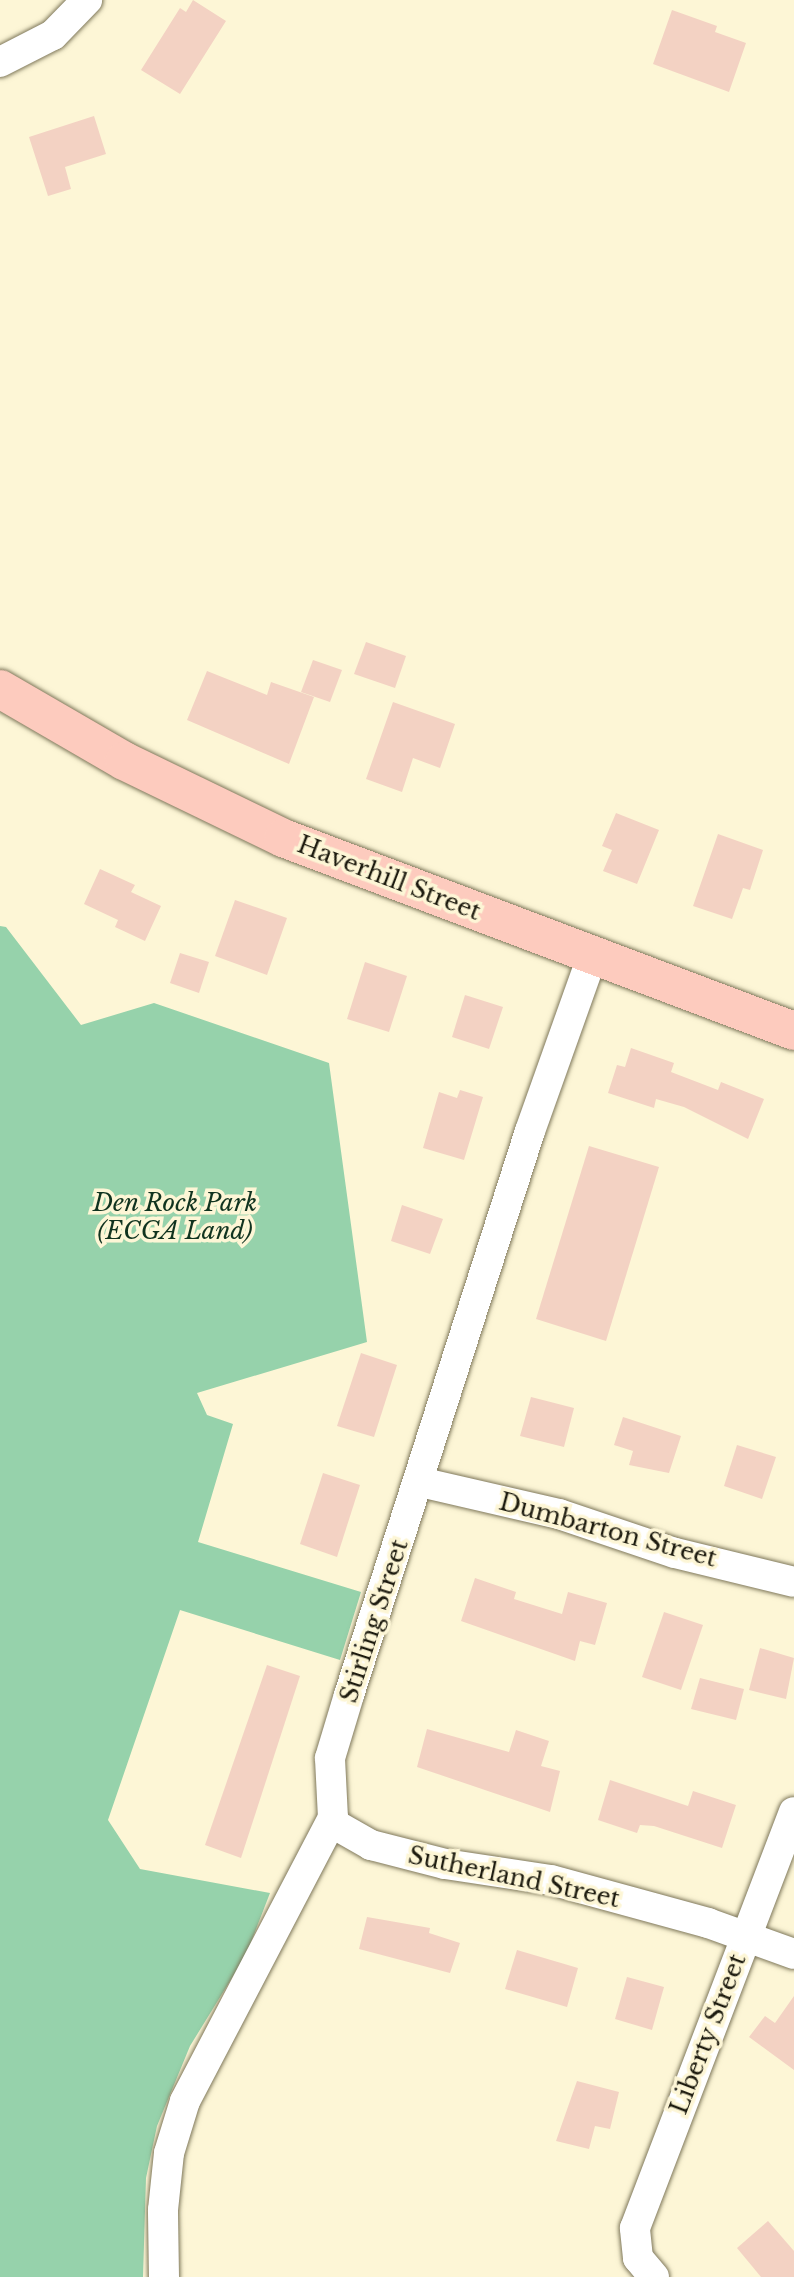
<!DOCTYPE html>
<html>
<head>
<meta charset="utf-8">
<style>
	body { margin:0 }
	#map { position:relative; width:794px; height:2277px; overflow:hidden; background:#fdf6d6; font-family:"Libre Baskerville",serif }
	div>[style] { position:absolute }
	.green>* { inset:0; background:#96d2ab }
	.building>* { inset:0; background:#f3d2c3 }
	.roads { filter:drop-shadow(0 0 2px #7f785b) drop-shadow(0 0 2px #7f785b) }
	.minor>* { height:30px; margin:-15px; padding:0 15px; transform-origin:15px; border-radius:15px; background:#fff }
	.major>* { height:38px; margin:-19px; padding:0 19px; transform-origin:19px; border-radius:19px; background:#fdcbbe }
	span { translate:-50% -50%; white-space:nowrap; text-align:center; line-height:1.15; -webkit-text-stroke:7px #fdf6d6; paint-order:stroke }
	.street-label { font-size:24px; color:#1d1b0f }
	.park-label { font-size:24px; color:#10331f; font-style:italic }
</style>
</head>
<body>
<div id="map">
	<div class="green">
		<div style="clip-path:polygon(0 926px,6px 927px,81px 1025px,154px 1003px,329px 1063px,367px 1342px,197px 1393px,207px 1415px,233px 1424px,198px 1542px,361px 1592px,340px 1660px,180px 1610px,108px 1820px,140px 1869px,270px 1893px,246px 1955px,190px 2046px,157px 2126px,146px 2178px,143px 2277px,0 2277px)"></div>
	</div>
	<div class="building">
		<div style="clip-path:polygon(193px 0,226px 21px,180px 94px,141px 70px,180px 8px,186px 12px)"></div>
		<div style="clip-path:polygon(672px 10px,717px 26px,715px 32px,746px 43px,729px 92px,653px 64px)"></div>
		<div style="clip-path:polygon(94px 116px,106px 154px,65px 167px,71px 189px,48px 196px,29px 137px)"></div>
		<div style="clip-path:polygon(366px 642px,406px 656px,395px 688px,354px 674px)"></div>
		<div style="clip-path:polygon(313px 660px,342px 670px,330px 702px,301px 692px)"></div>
		<div style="clip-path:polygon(207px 671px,267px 695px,271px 682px,314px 697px,289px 764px,187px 720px)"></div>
		<div style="clip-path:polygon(393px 702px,455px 724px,440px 768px,413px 758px,402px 792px,366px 779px)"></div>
		<div style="clip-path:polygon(616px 813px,659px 830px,637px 884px,603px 871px,612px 850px,602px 846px)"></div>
		<div style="clip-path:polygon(718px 834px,763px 850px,750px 890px,743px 888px,732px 919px,693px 906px)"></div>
		<div style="clip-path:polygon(100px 869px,135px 885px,131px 892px,161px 906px,145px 941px,115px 927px,118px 920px,84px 904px)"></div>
		<div style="clip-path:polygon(235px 900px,287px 918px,267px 975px,215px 956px)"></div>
		<div style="clip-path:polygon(180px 953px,209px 962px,199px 993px,170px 983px)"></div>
		<div style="clip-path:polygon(365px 962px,407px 976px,389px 1032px,347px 1019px)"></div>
		<div style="clip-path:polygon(465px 995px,503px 1007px,489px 1049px,452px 1037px)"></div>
		<div style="clip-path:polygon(631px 1048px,674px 1063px,671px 1072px,718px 1090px,721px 1082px,764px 1099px,748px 1139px,684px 1107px,656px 1099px,654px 1108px,608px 1093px,617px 1065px,625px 1067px)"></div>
		<div style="clip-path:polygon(460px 1090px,483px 1097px,464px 1160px,423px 1148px,439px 1092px,457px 1098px)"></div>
		<div style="clip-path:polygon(589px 1146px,659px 1167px,606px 1341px,536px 1319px)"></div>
		<div style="clip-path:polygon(402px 1205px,443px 1219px,430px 1254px,391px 1241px)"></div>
		<div style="clip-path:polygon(361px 1353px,397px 1365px,374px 1437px,337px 1426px)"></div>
		<div style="clip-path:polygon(531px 1397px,574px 1408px,564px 1447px,520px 1436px)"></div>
		<div style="clip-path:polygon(623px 1417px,681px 1436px,669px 1473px,629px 1465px,633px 1451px,614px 1445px)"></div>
		<div style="clip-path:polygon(737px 1445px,776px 1457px,762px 1499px,724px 1486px)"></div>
		<div style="clip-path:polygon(323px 1473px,360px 1485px,337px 1557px,300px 1544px)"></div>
		<div style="clip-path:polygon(475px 1578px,516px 1592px,514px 1599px,562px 1614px,568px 1592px,607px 1603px,595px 1645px,580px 1641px,575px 1661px,461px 1621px)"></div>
		<div style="clip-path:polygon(664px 1612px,703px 1625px,681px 1690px,642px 1677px)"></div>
		<div style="clip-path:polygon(760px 1648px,794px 1658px,786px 1699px,749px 1690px)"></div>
		<div style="clip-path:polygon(267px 1665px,300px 1676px,241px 1858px,205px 1845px)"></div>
		<div style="clip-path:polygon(700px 1678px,744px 1689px,736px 1720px,691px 1709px)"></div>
		<div style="clip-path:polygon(427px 1729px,509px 1752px,516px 1730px,549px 1741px,541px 1766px,560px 1771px,550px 1812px,417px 1767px)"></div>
		<div style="clip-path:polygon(610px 1780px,688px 1806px,693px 1791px,736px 1805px,722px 1848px,654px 1826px,640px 1825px,637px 1833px,598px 1820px)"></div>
		<div style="clip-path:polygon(367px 1917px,430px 1928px,429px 1933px,460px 1943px,450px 1973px,359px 1949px)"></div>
		<div style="clip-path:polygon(517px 1950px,578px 1968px,567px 2007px,505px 1989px)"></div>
		<div style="clip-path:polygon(627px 1977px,664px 1987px,652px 2030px,615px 2019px)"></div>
		<div style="clip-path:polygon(794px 1996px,794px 2070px,749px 2037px,765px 2016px,775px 2023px)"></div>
		<div style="clip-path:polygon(577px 2081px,619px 2092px,610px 2129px,595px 2126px,589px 2149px,556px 2141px)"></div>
		<div style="clip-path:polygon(768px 2221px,794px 2251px,794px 2277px,761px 2277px,737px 2248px)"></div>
	</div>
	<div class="roads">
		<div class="minor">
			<div style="left:0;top:62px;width:59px;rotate:-27deg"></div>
			<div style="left:53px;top:35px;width:49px;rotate:-45.8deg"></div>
			<div style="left:420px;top:1482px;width:143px;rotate:13deg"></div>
			<div style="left:559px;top:1514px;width:122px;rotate:18.6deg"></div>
			<div style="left:675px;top:1553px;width:122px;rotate:13.7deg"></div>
			<div style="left:333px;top:1818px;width:6px;rotate:81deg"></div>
			<div style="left:334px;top:1824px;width:43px;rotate:29.6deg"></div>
			<div style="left:371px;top:1845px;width:76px;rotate:14.4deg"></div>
			<div style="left:445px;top:1864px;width:107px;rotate:8.6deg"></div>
			<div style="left:551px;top:1880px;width:163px;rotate:15.3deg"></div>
			<div style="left:708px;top:1923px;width:91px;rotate:19.8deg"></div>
			<div style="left:164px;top:2277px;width:67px;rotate:-90.9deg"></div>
			<div style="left:163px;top:2210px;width:57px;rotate:-84deg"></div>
			<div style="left:169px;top:2153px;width:54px;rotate:-72.9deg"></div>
			<div style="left:185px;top:2101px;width:319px;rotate:-62.4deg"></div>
			<div style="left:333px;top:1818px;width:60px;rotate:-92.9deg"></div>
			<div style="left:330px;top:1758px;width:66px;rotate:-73.2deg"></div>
			<div style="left:349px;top:1695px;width:592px;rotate:-72.21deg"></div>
			<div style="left:530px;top:1131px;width:188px;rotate:-70.4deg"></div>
			<div style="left:654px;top:2277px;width:25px;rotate:-130deg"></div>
			<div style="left:638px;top:2258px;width:30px;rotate:-96deg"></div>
			<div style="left:635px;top:2228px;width:445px;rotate:-69.1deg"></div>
		</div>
		<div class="major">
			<div style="left:0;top:689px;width:143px;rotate:30.1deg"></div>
			<div style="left:124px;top:761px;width:177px;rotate:25.8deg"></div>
			<div style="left:283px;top:838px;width:546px;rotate:20.69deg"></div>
		</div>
	</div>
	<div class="street-label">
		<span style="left:389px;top:878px;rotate:21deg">Haverhill Street</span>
		<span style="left:608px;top:1530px;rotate:15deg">Dumbarton Street</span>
		<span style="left:374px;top:1621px;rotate:-72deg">Stirling Street</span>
		<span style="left:514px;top:1877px;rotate:12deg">Sutherland Street</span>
		<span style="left:708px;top:2034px;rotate:-69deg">Liberty Street</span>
	</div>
	<div class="park-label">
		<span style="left:175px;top:1217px">Den Rock Park<br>(ECGA Land)</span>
	</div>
</div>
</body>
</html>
